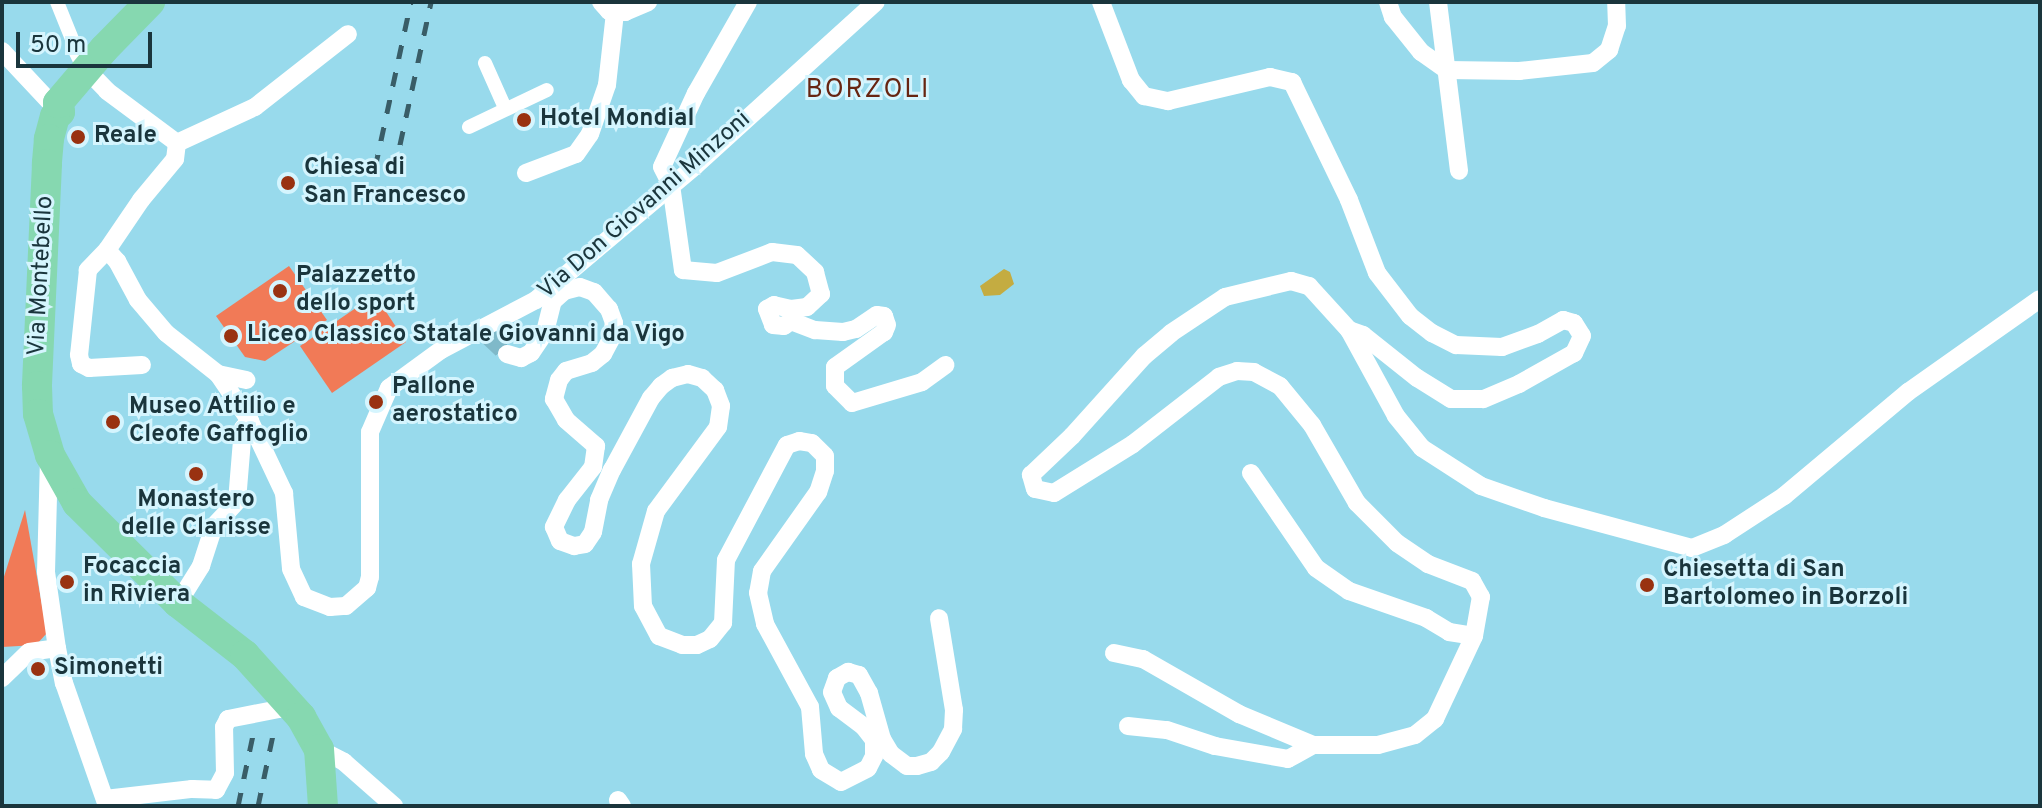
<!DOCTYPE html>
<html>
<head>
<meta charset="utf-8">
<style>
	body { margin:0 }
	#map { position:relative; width:2042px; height:808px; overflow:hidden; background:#98daec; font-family:Overpass,sans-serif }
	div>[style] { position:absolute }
	.green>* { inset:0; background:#f17a57 }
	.water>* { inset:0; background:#c4ac41 }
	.minor-tunnel>* { height:18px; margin-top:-9px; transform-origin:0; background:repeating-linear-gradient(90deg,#7fb9c9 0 18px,transparent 0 27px) }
	.pedestrian>* { height:14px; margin:-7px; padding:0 7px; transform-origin:7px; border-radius:7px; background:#fff }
	.minor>* { height:18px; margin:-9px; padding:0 9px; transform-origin:9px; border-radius:9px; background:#fff }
	.primary>* { height:30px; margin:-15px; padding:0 15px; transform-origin:15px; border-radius:15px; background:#86d8b0 }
	.rail>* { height:5px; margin-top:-2.5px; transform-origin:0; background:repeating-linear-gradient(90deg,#395d67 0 14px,transparent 0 28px) }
	.dots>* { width:22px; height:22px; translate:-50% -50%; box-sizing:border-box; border:4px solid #d5f5fe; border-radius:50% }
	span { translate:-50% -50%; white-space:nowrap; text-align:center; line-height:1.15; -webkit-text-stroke:6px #d5f5fe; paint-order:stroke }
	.poi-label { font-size:24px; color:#1a353c; font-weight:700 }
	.left { translate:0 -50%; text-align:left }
	.street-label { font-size:24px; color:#1a353c }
	.neighbourhood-label { font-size:26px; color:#672511; letter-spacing:2px }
	.frame { position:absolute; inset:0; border:4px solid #1a353c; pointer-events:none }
	.scale { position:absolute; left:16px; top:32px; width:136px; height:36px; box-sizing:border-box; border:4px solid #1a353c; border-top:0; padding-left:10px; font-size:24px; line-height:28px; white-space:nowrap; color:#1a353c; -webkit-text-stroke:6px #d5f5fe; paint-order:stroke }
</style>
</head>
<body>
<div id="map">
	<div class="green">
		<div style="clip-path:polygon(289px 266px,327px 320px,265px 361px,245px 357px,216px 316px)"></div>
		<div style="clip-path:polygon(375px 295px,406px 342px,332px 393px,300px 346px)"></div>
		<div style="clip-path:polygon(25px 510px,47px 633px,36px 645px,2px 647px,2px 583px)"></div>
	</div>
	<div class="water">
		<div style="clip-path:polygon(1004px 269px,1010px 272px,1014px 284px,1000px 295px,984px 296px,980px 286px)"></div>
	</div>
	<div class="minor-tunnel">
		<div style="left:489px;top:337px;width:25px;rotate:43deg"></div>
	</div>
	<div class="pedestrian">
		<div style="left:57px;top:2px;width:45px;rotate:68deg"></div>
		<div style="left:485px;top:63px;width:49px;rotate:66deg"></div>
		<div style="left:469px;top:127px;width:86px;rotate:-25.4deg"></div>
	</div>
	<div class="minor">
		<div style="left:601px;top:2px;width:12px;rotate:48deg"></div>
		<div style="left:609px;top:11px;width:16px;rotate:4deg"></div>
		<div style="left:625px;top:12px;width:25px;rotate:-23deg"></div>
		<div style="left:748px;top:2px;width:105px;rotate:119.7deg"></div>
		<div style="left:696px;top:93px;width:81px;rotate:114.7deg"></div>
		<div style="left:662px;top:167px;width:20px;rotate:63deg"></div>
		<div style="left:671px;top:185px;width:86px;rotate:82deg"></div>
		<div style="left:683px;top:270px;width:34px;rotate:5deg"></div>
		<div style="left:717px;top:273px;width:59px;rotate:-20.9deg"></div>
		<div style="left:772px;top:252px;width:25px;rotate:7deg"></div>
		<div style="left:797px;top:255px;width:25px;rotate:43deg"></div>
		<div style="left:815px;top:272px;width:23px;rotate:75deg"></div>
		<div style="left:821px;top:294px;width:19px;rotate:137deg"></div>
		<div style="left:807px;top:307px;width:16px;rotate:173deg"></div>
		<div style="left:791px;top:309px;width:17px;rotate:-167deg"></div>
		<div style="left:774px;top:305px;width:8px;rotate:150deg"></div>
		<div style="left:767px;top:309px;width:17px;rotate:69deg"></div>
		<div style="left:773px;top:325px;width:11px;rotate:5deg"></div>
		<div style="left:784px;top:326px;width:9px;rotate:-36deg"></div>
		<div style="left:791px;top:321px;width:26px;rotate:21deg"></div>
		<div style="left:815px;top:330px;width:28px;rotate:4deg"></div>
		<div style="left:843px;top:332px;width:13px;rotate:-13deg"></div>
		<div style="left:856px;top:329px;width:25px;rotate:-34deg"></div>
		<div style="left:877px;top:315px;width:7px;rotate:8deg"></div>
		<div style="left:884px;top:316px;width:9px;rotate:72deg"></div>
		<div style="left:887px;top:325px;width:8px;rotate:113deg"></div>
		<div style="left:884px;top:332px;width:60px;rotate:144.5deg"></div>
		<div style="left:835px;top:367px;width:19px;rotate:90deg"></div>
		<div style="left:835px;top:386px;width:24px;rotate:45deg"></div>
		<div style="left:852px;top:403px;width:73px;rotate:-16.7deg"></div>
		<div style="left:922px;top:382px;width:29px;rotate:-36deg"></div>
		<div style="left:1101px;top:2px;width:84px;rotate:69deg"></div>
		<div style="left:1131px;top:80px;width:21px;rotate:51deg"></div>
		<div style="left:1144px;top:96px;width:25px;rotate:12deg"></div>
		<div style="left:1168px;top:101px;width:105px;rotate:-13.2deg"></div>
		<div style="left:1270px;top:77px;width:23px;rotate:13deg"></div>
		<div style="left:1292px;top:82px;width:131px;rotate:64.2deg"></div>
		<div style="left:1349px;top:200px;width:78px;rotate:69deg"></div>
		<div style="left:1377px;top:273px;width:54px;rotate:52.5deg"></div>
		<div style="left:1410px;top:316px;width:28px;rotate:38deg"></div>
		<div style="left:1432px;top:333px;width:27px;rotate:27deg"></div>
		<div style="left:1456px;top:345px;width:46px;rotate:2.5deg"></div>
		<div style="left:1502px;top:347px;width:38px;rotate:-20deg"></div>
		<div style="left:1538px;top:334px;width:29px;rotate:-29deg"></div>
		<div style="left:1563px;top:320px;width:11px;rotate:15deg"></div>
		<div style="left:1574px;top:323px;width:15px;rotate:58deg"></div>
		<div style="left:1582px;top:336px;width:19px;rotate:115deg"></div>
		<div style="left:1574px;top:353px;width:63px;rotate:150.6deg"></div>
		<div style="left:1519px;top:384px;width:39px;rotate:157deg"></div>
		<div style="left:1483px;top:399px;width:32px;rotate:180deg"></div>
		<div style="left:1451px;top:399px;width:40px;rotate:-148deg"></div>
		<div style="left:1417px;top:378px;width:69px;rotate:-141.5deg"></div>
		<div style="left:1363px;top:335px;width:15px;rotate:-160deg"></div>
		<div style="left:1388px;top:2px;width:16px;rotate:72deg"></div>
		<div style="left:1393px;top:17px;width:45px;rotate:51.3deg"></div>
		<div style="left:1421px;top:52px;width:32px;rotate:35deg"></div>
		<div style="left:1447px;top:70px;width:72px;rotate:0.8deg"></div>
		<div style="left:1519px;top:71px;width:74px;rotate:-6.2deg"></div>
		<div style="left:1593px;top:63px;width:21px;rotate:-39deg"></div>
		<div style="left:1609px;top:50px;width:25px;rotate:-72deg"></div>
		<div style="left:1617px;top:26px;width:24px;rotate:-92deg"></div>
		<div style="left:1438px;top:2px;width:170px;rotate:82.9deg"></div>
		<div style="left:74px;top:44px;width:28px;rotate:64deg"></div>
		<div style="left:86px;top:69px;width:30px;rotate:46deg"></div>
		<div style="left:107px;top:91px;width:87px;rotate:36.6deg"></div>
		<div style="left:2px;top:51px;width:69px;rotate:46.8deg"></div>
		<div style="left:177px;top:143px;width:16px;rotate:97deg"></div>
		<div style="left:175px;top:159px;width:53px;rotate:129.7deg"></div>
		<div style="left:141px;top:200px;width:60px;rotate:124.2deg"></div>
		<div style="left:107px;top:250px;width:15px;rotate:48deg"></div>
		<div style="left:117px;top:261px;width:44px;rotate:61.7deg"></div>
		<div style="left:138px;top:300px;width:43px;rotate:49.7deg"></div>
		<div style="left:166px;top:333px;width:66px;rotate:38.3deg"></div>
		<div style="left:218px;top:374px;width:57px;rotate:55.8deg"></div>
		<div style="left:250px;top:421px;width:80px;rotate:64.7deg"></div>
		<div style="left:284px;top:493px;width:76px;rotate:84.7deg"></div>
		<div style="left:291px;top:569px;width:31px;rotate:65deg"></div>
		<div style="left:304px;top:597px;width:28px;rotate:21deg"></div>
		<div style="left:330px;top:607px;width:16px;rotate:-4deg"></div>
		<div style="left:346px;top:606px;width:28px;rotate:-41deg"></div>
		<div style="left:367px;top:588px;width:11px;rotate:-75deg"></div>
		<div style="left:370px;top:577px;width:145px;rotate:-90deg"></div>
		<div style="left:370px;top:432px;width:48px;rotate:-66.6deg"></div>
		<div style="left:389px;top:388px;width:64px;rotate:-36.2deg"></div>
		<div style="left:441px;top:350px;width:107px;rotate:-27.8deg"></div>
		<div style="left:536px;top:300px;width:208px;rotate:-40.1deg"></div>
		<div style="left:695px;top:166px;width:244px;rotate:-42.2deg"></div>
		<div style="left:177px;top:143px;width:86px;rotate:-24.8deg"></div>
		<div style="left:255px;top:107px;width:118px;rotate:-38.1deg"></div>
		<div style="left:526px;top:173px;width:53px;rotate:-20.8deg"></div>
		<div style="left:576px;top:154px;width:24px;rotate:-55deg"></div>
		<div style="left:590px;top:134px;width:52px;rotate:-70.9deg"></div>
		<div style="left:607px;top:85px;width:73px;rotate:-83.7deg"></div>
		<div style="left:107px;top:250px;width:28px;rotate:134deg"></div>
		<div style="left:88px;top:270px;width:85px;rotate:96deg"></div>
		<div style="left:79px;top:355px;width:9px;rotate:77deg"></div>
		<div style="left:81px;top:364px;width:9px;rotate:27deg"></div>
		<div style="left:89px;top:368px;width:53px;rotate:-3.2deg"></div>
		<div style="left:507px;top:354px;width:15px;rotate:16deg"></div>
		<div style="left:521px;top:358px;width:11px;rotate:-27deg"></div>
		<div style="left:531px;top:353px;width:25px;rotate:-56deg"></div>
		<div style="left:545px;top:332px;width:32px;rotate:-76deg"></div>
		<div style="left:553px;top:301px;width:15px;rotate:-42deg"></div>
		<div style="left:564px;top:291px;width:16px;rotate:-14deg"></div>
		<div style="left:580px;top:287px;width:15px;rotate:20deg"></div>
		<div style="left:594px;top:292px;width:23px;rotate:49deg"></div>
		<div style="left:609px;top:309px;width:15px;rotate:70deg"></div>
		<div style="left:614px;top:323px;width:16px;rotate:101deg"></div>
		<div style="left:611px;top:339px;width:17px;rotate:118deg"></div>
		<div style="left:603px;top:354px;width:14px;rotate:141deg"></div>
		<div style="left:592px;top:363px;width:27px;rotate:163deg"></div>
		<div style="left:566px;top:371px;width:11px;rotate:128deg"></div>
		<div style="left:559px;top:380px;width:20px;rotate:105deg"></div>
		<div style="left:554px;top:399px;width:24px;rotate:60deg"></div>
		<div style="left:566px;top:420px;width:40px;rotate:41deg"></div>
		<div style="left:596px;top:446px;width:21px;rotate:98deg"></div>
		<div style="left:593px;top:467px;width:42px;rotate:128.2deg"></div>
		<div style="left:567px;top:500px;width:30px;rotate:116deg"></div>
		<div style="left:554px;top:527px;width:15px;rotate:67deg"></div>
		<div style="left:560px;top:541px;width:15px;rotate:20deg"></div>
		<div style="left:574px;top:546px;width:11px;rotate:-10deg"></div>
		<div style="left:585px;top:544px;width:14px;rotate:-56deg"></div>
		<div style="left:593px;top:532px;width:33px;rotate:-79deg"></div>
		<div style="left:599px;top:500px;width:33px;rotate:-67deg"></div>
		<div style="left:612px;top:470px;width:82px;rotate:-61.6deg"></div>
		<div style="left:651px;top:398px;width:16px;rotate:-50deg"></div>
		<div style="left:661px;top:386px;width:14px;rotate:-36deg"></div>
		<div style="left:672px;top:378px;width:16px;rotate:-14deg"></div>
		<div style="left:688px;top:374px;width:15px;rotate:16deg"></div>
		<div style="left:702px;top:378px;width:18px;rotate:43deg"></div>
		<div style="left:715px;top:390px;width:17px;rotate:69deg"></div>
		<div style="left:721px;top:406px;width:21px;rotate:98deg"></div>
		<div style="left:718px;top:427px;width:104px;rotate:126.4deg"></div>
		<div style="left:656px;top:511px;width:55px;rotate:105.8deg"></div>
		<div style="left:641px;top:564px;width:42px;rotate:87.3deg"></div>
		<div style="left:643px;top:606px;width:34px;rotate:62deg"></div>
		<div style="left:659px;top:636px;width:25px;rotate:21deg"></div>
		<div style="left:682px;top:645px;width:15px"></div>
		<div style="left:697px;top:645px;width:14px;rotate:-25deg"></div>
		<div style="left:710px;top:639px;width:21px;rotate:-51deg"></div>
		<div style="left:723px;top:623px;width:63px;rotate:-87.3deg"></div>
		<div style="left:726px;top:560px;width:130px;rotate:-62.1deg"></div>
		<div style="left:787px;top:445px;width:13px;rotate:-18deg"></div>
		<div style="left:799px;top:441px;width:13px;rotate:9deg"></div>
		<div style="left:812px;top:443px;width:18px;rotate:45deg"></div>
		<div style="left:825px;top:456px;width:15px;rotate:90deg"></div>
		<div style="left:825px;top:471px;width:22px;rotate:108deg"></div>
		<div style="left:818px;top:492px;width:97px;rotate:125.3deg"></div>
		<div style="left:762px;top:571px;width:22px;rotate:100deg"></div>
		<div style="left:758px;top:593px;width:32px;rotate:77deg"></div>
		<div style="left:765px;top:624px;width:94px;rotate:61.5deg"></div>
		<div style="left:810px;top:707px;width:47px;rotate:85.1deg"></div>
		<div style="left:814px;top:754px;width:17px;rotate:66deg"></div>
		<div style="left:821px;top:770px;width:23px;rotate:31deg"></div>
		<div style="left:841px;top:782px;width:30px;rotate:-27deg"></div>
		<div style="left:868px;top:768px;width:13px;rotate:-63deg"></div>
		<div style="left:874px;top:756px;width:16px;rotate:-90deg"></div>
		<div style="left:874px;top:740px;width:18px;rotate:-128deg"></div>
		<div style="left:863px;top:726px;width:30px;rotate:-143deg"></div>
		<div style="left:839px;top:708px;width:17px;rotate:-114deg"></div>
		<div style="left:832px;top:692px;width:15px;rotate:-70deg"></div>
		<div style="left:837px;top:678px;width:13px;rotate:-29deg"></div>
		<div style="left:848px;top:672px;width:11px;rotate:15deg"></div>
		<div style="left:859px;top:675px;width:21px;rotate:61deg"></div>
		<div style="left:869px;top:693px;width:48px;rotate:74.2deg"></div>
		<div style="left:882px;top:739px;width:17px;rotate:59deg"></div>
		<div style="left:891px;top:754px;width:20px;rotate:37deg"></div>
		<div style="left:907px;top:766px;width:10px"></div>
		<div style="left:917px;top:766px;width:15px;rotate:-16deg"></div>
		<div style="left:931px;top:762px;width:14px;rotate:-45deg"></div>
		<div style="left:941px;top:752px;width:26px;rotate:-62deg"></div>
		<div style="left:953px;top:729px;width:19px;rotate:-87deg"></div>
		<div style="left:954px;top:710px;width:93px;rotate:-99.3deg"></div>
		<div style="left:218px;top:374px;width:29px;rotate:12deg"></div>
		<div style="left:49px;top:458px;width:114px;rotate:91.5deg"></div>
		<div style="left:46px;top:572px;width:77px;rotate:81.8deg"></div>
		<div style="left:57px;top:648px;width:36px;rotate:79deg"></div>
		<div style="left:64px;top:683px;width:130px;rotate:70.7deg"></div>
		<div style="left:1251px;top:473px;width:115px;rotate:55.6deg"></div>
		<div style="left:1316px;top:568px;width:40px;rotate:34.9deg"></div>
		<div style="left:1349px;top:591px;width:82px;rotate:19.3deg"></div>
		<div style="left:1426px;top:618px;width:27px;rotate:31deg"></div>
		<div style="left:1449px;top:632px;width:25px;rotate:9deg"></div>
		<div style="left:1474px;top:636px;width:40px;rotate:-80deg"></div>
		<div style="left:1481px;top:597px;width:18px;rotate:-119deg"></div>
		<div style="left:1472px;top:581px;width:47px;rotate:-158.9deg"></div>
		<div style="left:1428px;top:564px;width:37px;rotate:-146deg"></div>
		<div style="left:1397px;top:543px;width:57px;rotate:-135deg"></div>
		<div style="left:1357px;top:503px;width:90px;rotate:-120deg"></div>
		<div style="left:1312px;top:425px;width:50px;rotate:-129.4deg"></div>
		<div style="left:1280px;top:386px;width:30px;rotate:-152deg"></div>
		<div style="left:1254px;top:372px;width:17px;rotate:-177deg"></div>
		<div style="left:1237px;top:371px;width:19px;rotate:162deg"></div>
		<div style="left:1219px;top:377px;width:109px;rotate:142.1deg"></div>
		<div style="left:1133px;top:444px;width:93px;rotate:148.2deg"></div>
		<div style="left:1054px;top:493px;width:19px;rotate:-168deg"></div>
		<div style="left:1035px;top:489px;width:15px;rotate:-106deg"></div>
		<div style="left:1031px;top:475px;width:57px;rotate:-43.6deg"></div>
		<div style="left:1072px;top:436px;width:108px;rotate:-48deg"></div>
		<div style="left:1144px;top:356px;width:35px;rotate:-40deg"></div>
		<div style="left:1171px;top:333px;width:65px;rotate:-33.7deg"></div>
		<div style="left:1225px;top:297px;width:68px;rotate:-13.6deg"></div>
		<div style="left:1291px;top:281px;width:19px;rotate:16deg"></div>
		<div style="left:1309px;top:286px;width:59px;rotate:47.7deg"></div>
		<div style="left:1349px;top:330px;width:98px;rotate:61.3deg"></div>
		<div style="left:1396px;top:416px;width:41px;rotate:50.9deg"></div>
		<div style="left:1422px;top:448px;width:70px;rotate:32.8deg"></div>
		<div style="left:1481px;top:486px;width:67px;rotate:19.2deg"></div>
		<div style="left:1544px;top:508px;width:153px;rotate:15.1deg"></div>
		<div style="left:1692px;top:548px;width:35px;rotate:-22deg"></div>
		<div style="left:1724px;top:535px;width:72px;rotate:-33deg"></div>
		<div style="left:1784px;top:496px;width:162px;rotate:-40deg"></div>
		<div style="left:1908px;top:392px;width:161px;rotate:-35.2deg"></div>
		<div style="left:178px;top:603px;width:44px;rotate:-58.1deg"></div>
		<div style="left:201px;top:566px;width:42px;rotate:-72deg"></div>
		<div style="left:214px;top:526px;width:34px;rotate:-47deg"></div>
		<div style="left:237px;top:501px;width:73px;rotate:-85.3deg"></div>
		<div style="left:243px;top:428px;width:10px;rotate:-45deg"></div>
		<div style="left:1114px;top:653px;width:30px;rotate:12deg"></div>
		<div style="left:1143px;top:659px;width:111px;rotate:29.8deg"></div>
		<div style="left:1239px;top:714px;width:80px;rotate:22.7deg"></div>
		<div style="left:1313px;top:745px;width:65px"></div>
		<div style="left:1378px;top:745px;width:38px;rotate:-15deg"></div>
		<div style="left:1415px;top:735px;width:26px;rotate:-39deg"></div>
		<div style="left:1435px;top:719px;width:92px;rotate:-64.8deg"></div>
		<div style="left:2px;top:678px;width:37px;rotate:-44deg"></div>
		<div style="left:29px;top:652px;width:28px;rotate:-8deg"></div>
		<div style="left:1128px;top:726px;width:39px;rotate:6deg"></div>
		<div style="left:1167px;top:730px;width:51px;rotate:18.4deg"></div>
		<div style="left:1215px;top:746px;width:74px;rotate:10.1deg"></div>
		<div style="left:1288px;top:759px;width:29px;rotate:-29deg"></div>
		<div style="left:319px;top:749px;width:28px;rotate:27deg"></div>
		<div style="left:344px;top:762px;width:67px;rotate:41.3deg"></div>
		<div style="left:105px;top:799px;width:88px;rotate:-6.6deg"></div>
		<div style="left:192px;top:789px;width:24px;rotate:2deg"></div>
		<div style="left:216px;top:790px;width:19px;rotate:-62deg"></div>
		<div style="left:225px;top:773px;width:46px;rotate:-91.2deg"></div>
		<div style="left:224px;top:727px;width:9px;rotate:-63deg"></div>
		<div style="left:228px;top:719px;width:52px;rotate:-11.1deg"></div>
		<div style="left:279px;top:709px;width:11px;rotate:-34deg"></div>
		<div style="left:618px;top:800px;width:7px;rotate:56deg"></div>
	</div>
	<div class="primary">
		<div style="left:58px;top:103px;width:9px;rotate:77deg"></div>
		<div style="left:60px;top:112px;width:6px;rotate:141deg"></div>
		<div style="left:55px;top:116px;width:24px;rotate:105deg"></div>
		<div style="left:49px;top:139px;width:25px;rotate:95deg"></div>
		<div style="left:47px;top:164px;width:222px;rotate:92.6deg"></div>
		<div style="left:37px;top:386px;width:28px;rotate:88deg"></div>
		<div style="left:38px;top:414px;width:43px;rotate:73.7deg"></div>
		<div style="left:50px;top:455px;width:55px;rotate:60.6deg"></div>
		<div style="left:77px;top:503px;width:142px;rotate:44.7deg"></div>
		<div style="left:178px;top:603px;width:85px;rotate:37.8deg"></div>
		<div style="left:245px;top:655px;width:84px;rotate:47.9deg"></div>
		<div style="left:301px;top:717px;width:37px;rotate:61deg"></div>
		<div style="left:319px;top:749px;width:57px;rotate:86deg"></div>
		<div style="left:58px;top:103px;width:71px;rotate:-49.6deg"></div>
		<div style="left:104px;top:49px;width:66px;rotate:-45.6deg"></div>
	</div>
	<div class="rail">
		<div style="left:375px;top:168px;width:170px;rotate:-77.8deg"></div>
		<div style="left:394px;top:172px;width:174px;rotate:-77.7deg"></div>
		<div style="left:238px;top:806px;width:78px;rotate:-78.1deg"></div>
		<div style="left:258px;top:806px;width:73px;rotate:-78.1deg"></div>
	</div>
	<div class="dots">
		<div style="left:524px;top:120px;background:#993211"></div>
		<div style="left:78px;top:137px;background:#993211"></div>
		<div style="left:288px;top:183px;background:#993211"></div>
		<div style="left:280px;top:291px;background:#993211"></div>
		<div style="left:231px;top:336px;background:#993211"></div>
		<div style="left:376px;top:402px;background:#993211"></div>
		<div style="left:113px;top:422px;background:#993211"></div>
		<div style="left:196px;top:474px;background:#993211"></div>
		<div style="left:67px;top:582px;background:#993211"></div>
		<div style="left:1647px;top:585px;background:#993211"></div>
		<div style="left:38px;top:669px;background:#993211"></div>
	</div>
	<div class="poi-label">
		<span class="left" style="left:540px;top:120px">Hotel Mondial</span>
		<span class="left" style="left:94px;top:137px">Reale</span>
		<span class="left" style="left:304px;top:183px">Chiesa di<br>San Francesco</span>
		<span class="left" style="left:296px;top:291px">Palazzetto<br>dello sport</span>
		<span class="left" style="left:247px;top:336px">Liceo Classico Statale Giovanni da Vigo</span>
		<span class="left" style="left:392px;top:402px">Pallone<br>aerostatico</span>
		<span class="left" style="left:129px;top:422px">Museo Attilio e<br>Cleofe Gaffoglio</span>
		<span style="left:196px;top:515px">Monastero<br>delle Clarisse</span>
		<span class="left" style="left:83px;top:582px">Focaccia<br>in Riviera</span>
		<span class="left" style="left:1663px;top:585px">Chiesetta di San<br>Bartolomeo in Borzoli</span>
		<span class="left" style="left:54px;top:669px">Simonetti</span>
	</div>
	<div class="street-label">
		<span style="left:645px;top:206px;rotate:-41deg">Via Don Giovanni Minzoni</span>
		<span style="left:42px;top:276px;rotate:-87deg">Via Montebello</span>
	</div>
	<div class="neighbourhood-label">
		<span style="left:868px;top:91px">BORZOLI</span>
	</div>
	<div class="frame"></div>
	<div class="scale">50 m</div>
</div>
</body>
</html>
